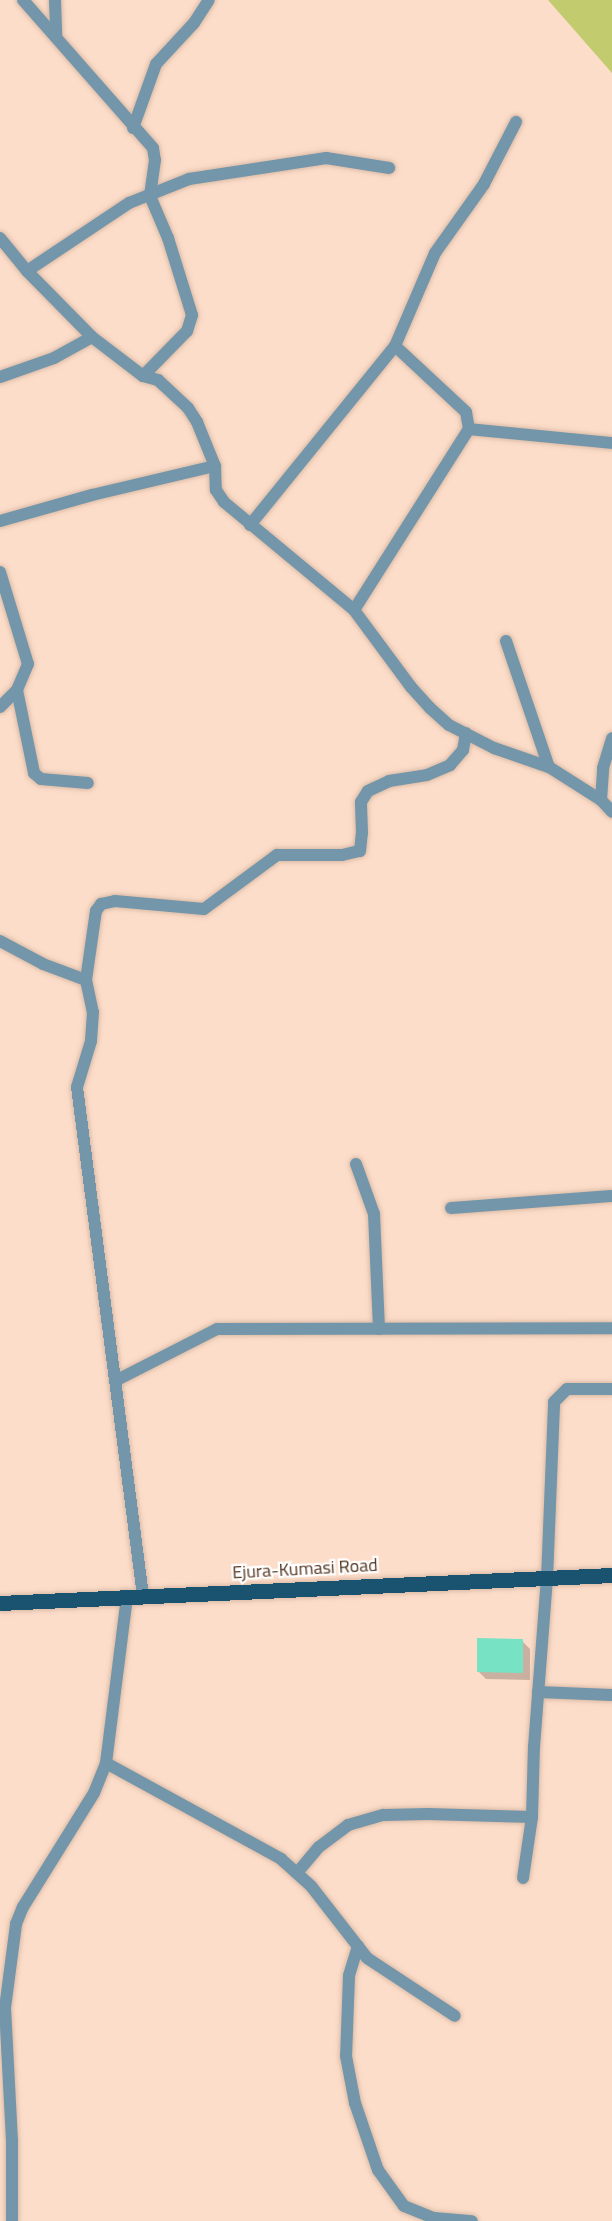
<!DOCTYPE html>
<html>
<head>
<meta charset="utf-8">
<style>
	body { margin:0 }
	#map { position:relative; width:612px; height:2221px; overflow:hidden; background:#fcddc9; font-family:"Titillium Web",sans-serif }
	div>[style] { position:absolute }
	.green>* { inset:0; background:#c3cb6f }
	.shadow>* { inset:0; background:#0003 }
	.building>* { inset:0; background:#78e2c5 }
	.roads { filter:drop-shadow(0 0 2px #dabba7) drop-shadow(0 0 2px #dabba7) }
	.street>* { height:12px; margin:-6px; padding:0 6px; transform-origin:6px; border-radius:6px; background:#7396aa }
	.primary>* { height:15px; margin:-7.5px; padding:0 7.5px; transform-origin:7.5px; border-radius:7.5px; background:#1a536f }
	span { translate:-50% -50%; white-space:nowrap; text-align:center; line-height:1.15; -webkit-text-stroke:4.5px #fff; paint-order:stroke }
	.street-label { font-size:18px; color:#52341f }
</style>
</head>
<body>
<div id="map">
	<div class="green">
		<div style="clip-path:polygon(548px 0,612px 0,612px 73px)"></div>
	</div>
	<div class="shadow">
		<div style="clip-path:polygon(522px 1641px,530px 1649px,530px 1680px,486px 1679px,478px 1671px)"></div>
	</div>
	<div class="building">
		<div style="clip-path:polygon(477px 1638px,523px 1639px,523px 1673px,477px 1672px)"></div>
	</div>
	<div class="roads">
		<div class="street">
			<div style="left:23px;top:0;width:197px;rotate:48.7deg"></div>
			<div style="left:153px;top:148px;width:12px;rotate:81deg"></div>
			<div style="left:155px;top:160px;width:36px;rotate:98deg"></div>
			<div style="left:150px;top:196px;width:46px;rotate:66.8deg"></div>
			<div style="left:168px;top:238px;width:81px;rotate:72.7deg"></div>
			<div style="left:192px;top:315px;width:17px;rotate:107deg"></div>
			<div style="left:187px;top:331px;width:63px;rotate:134.4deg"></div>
			<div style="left:55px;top:0;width:37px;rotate:88deg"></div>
			<div style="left:133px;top:128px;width:68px;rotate:-70.2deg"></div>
			<div style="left:156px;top:64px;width:56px;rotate:-47.2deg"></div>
			<div style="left:194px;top:23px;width:27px;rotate:-57deg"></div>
			<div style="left:0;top:238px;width:43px;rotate:50.7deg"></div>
			<div style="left:27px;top:271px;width:93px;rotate:45.4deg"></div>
			<div style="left:92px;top:337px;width:64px;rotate:37.4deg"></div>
			<div style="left:143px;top:376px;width:16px;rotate:15deg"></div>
			<div style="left:158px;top:380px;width:41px;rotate:43deg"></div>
			<div style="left:188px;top:408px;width:17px;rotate:57deg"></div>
			<div style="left:197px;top:422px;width:48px;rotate:67.8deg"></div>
			<div style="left:215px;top:466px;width:24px;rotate:88deg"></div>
			<div style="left:216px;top:490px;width:14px;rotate:56deg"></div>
			<div style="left:224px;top:502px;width:169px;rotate:39.7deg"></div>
			<div style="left:354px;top:610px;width:96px;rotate:53.5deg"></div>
			<div style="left:411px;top:687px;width:28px;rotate:48deg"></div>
			<div style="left:430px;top:708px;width:25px;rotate:42deg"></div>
			<div style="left:449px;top:725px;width:51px;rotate:27.1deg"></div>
			<div style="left:494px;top:748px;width:58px;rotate:19.1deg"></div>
			<div style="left:549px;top:767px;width:62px;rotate:32.4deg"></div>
			<div style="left:601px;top:800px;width:16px;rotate:47deg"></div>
			<div style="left:27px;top:271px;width:123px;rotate:-33.7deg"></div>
			<div style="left:129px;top:203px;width:65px;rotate:-21.8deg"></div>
			<div style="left:189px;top:179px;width:139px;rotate:-8.7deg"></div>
			<div style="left:326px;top:158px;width:64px;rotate:9deg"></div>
			<div style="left:0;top:377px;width:57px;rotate:-19.4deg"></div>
			<div style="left:54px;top:358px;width:43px;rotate:-28.9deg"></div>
			<div style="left:469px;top:429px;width:144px;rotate:5.6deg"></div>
			<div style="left:0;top:521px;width:96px;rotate:-15.8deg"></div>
			<div style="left:92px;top:495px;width:126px;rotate:-13.3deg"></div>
			<div style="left:250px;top:525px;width:230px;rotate:-51deg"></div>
			<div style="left:395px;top:346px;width:101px;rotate:-66.7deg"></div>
			<div style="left:435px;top:253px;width:85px;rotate:-54.6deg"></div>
			<div style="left:484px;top:184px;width:70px;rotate:-62.7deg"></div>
			<div style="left:0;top:572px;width:96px;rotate:73.1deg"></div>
			<div style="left:28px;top:664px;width:28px;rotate:113deg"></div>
			<div style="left:17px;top:690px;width:24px;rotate:135deg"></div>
			<div style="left:354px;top:610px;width:214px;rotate:-57.6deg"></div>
			<div style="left:469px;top:429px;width:17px;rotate:-100deg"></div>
			<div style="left:466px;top:412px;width:97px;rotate:-137.1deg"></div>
			<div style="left:506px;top:641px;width:133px;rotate:71.2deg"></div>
			<div style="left:17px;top:690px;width:85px;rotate:78.4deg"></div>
			<div style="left:34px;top:773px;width:9px;rotate:41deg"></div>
			<div style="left:41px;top:779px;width:47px;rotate:4.9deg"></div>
			<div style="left:601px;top:800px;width:32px;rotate:-86deg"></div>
			<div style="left:603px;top:768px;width:31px;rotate:-73deg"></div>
			<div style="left:0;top:941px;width:49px;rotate:28.1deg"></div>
			<div style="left:43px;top:964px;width:46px;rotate:20.4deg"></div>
			<div style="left:86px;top:980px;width:33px;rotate:78deg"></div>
			<div style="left:93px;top:1012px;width:29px;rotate:94deg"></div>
			<div style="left:91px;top:1041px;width:48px;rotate:106.9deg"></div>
			<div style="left:77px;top:1087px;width:513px;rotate:82.61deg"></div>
			<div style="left:86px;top:980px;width:70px;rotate:-81.8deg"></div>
			<div style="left:96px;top:911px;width:9px;rotate:-54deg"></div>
			<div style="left:101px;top:904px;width:14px;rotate:-12deg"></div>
			<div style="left:115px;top:901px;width:89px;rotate:5.1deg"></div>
			<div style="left:204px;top:909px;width:91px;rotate:-36.5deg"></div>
			<div style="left:277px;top:855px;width:65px"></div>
			<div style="left:342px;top:855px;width:18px;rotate:-13deg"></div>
			<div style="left:360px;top:851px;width:18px;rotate:-84deg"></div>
			<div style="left:362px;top:833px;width:31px;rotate:-92deg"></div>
			<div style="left:361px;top:802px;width:13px;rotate:-58deg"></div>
			<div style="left:368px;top:791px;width:23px;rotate:-25deg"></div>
			<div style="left:389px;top:781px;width:38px;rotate:-9deg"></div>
			<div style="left:427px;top:775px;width:25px;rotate:-23deg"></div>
			<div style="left:450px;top:765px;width:20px;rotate:-49deg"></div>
			<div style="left:463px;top:750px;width:17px;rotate:-80deg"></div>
			<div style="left:356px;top:1164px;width:53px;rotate:70.2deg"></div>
			<div style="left:374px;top:1214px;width:115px;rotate:87.5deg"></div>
			<div style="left:451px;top:1208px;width:161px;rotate:-4.3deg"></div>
			<div style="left:115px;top:1381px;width:114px;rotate:-27deg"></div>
			<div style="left:217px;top:1329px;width:395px;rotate:-0.1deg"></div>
			<div style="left:538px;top:1692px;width:74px;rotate:2.3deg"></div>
			<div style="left:106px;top:1763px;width:200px;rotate:28.7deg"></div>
			<div style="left:281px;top:1859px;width:40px;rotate:42deg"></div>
			<div style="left:311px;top:1886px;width:91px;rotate:52.1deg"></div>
			<div style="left:367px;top:1958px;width:105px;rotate:33.4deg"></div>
			<div style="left:297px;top:1873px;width:34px;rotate:-50deg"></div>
			<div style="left:319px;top:1847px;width:36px;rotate:-37deg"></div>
			<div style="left:348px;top:1825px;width:37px;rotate:-16deg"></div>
			<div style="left:384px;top:1815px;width:44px;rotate:-1.3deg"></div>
			<div style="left:428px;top:1814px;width:104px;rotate:1.7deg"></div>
			<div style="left:523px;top:1878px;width:62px;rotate:-81.6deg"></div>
			<div style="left:532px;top:1817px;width:70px;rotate:-88.4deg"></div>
			<div style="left:534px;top:1747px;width:169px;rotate:-85.6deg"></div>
			<div style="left:547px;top:1579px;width:177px;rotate:-87.7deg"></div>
			<div style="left:554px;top:1402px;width:18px;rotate:-45deg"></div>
			<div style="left:567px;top:1389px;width:45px"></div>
			<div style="left:358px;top:1946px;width:31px;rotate:107deg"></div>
			<div style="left:349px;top:1976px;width:80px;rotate:92.1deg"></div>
			<div style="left:346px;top:2056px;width:48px;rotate:79.2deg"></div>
			<div style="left:355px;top:2103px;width:71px;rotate:71.1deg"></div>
			<div style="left:378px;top:2170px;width:44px;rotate:54.2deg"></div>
			<div style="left:404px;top:2206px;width:32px;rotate:22deg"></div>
			<div style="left:434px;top:2218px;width:38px;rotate:5deg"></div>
			<div style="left:12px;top:2221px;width:80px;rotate:-90deg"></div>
			<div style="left:12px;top:2141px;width:133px;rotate:-93deg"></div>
			<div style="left:5px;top:2008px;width:85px;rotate:-82.5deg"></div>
			<div style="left:16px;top:1924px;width:18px;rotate:-68deg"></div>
			<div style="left:23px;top:1907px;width:134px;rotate:-58.1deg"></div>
			<div style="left:94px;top:1793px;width:32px;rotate:-68deg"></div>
			<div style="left:106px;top:1763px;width:168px;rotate:-82.8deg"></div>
		</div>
		<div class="primary">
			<div style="left:0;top:1603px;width:613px;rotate:-2.62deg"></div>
		</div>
	</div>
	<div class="street-label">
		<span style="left:305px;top:1569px;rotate:-3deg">Ejura-Kumasi Road</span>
	</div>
</div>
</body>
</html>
